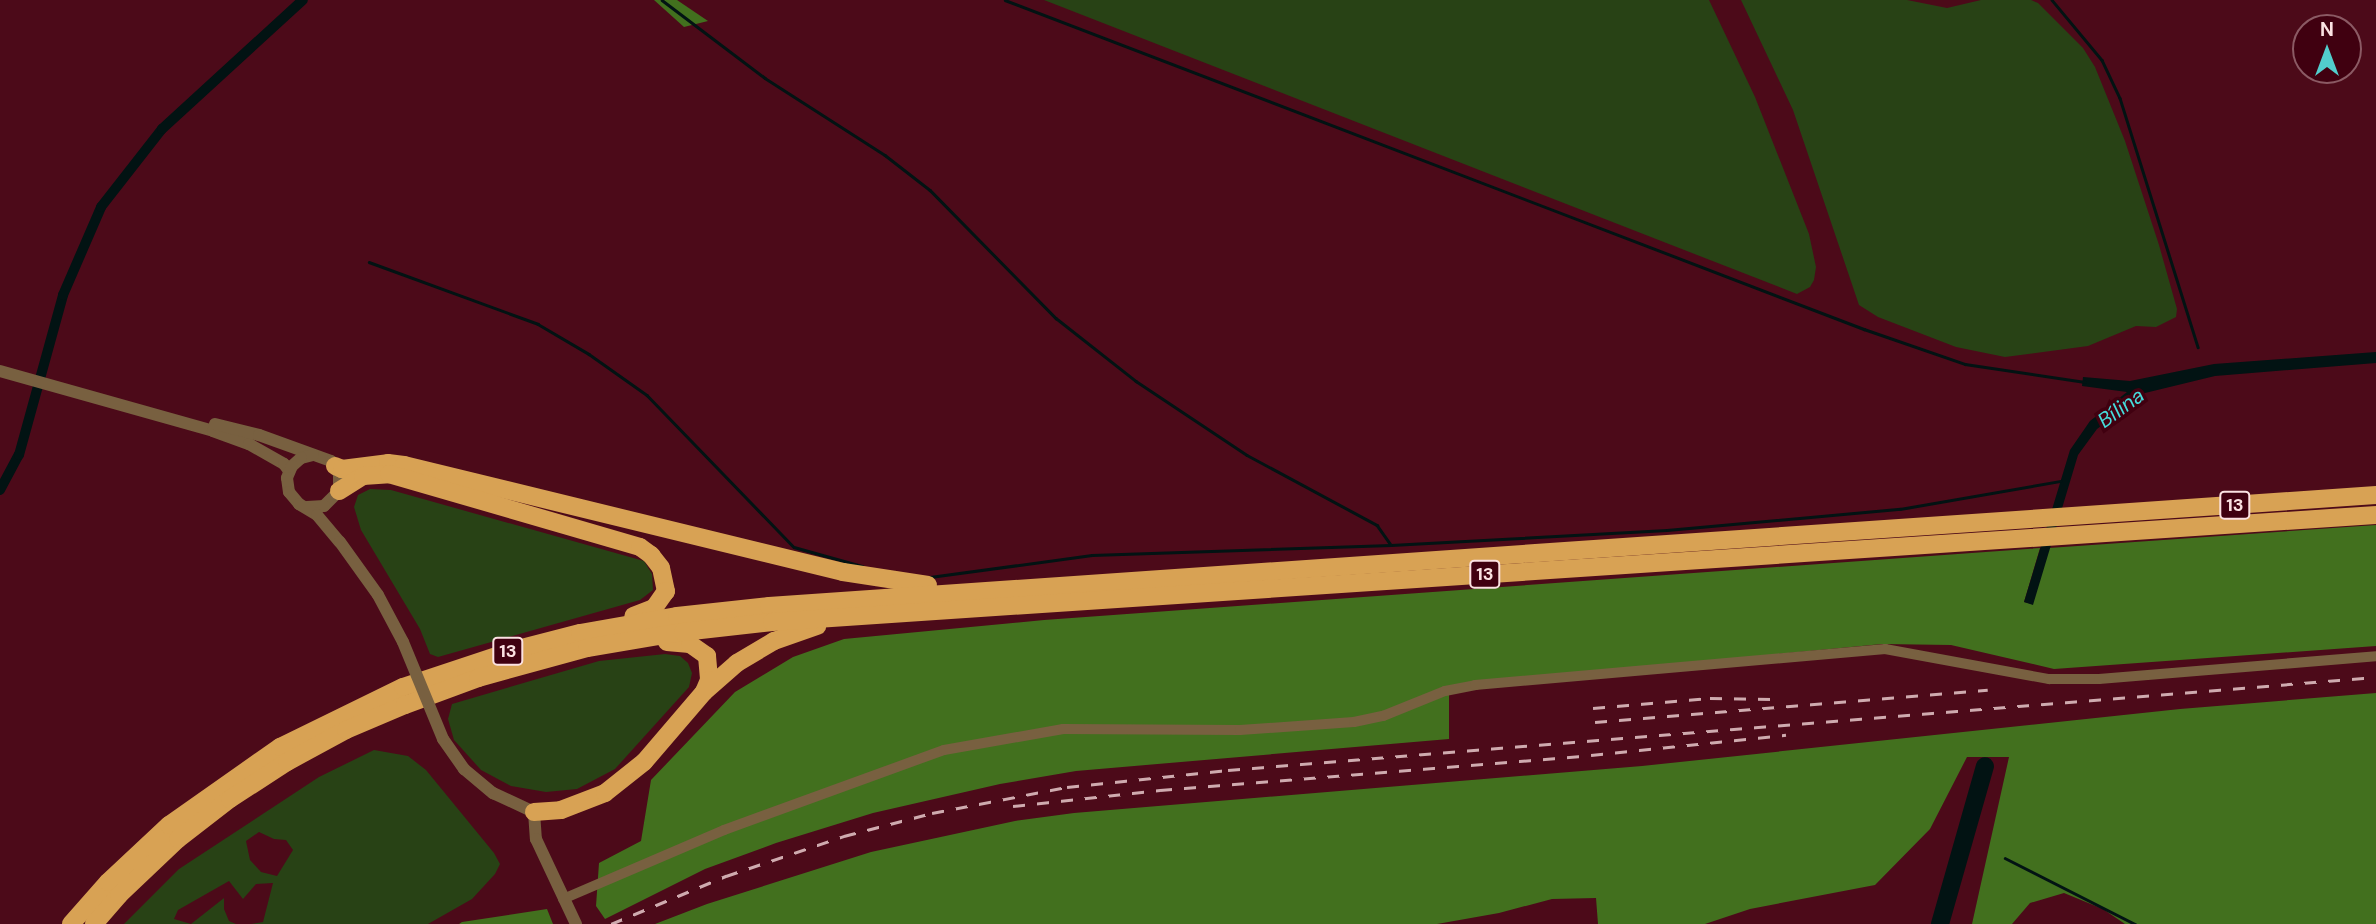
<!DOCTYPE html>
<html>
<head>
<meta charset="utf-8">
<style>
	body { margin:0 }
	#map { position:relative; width:2376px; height:924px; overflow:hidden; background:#4c0a19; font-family:"DM Sans",sans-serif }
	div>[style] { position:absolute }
	.green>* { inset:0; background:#284215 }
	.forest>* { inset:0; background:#42701e }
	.water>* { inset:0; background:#021313 }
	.stream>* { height:2.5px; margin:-1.25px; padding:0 1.25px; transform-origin:1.25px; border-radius:1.25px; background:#021313 }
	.canal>* { height:10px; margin:-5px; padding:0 5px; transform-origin:5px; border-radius:5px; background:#021313 }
	.river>* { height:18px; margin:-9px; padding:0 9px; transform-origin:9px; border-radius:9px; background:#021313 }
	.minor>* { height:10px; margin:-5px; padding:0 5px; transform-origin:5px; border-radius:5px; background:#786040 }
	.tertiary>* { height:12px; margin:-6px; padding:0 6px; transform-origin:6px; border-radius:6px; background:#786040 }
	.trunk>* { height:18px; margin:-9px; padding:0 9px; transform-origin:9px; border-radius:9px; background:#d8a254 }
	.rail>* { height:2.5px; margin-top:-1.25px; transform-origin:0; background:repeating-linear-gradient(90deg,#cfabaf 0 12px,transparent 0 24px) }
	.tertiary-bridge>* { height:12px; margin:-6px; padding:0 6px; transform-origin:6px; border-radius:6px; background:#786040 }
	span { translate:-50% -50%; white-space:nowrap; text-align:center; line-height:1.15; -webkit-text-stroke:7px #400010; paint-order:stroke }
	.shield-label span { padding:2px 5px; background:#400010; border:2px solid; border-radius:5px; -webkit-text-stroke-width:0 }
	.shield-label { font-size:18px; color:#fbe1e2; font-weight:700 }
	.water-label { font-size:21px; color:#46dcdb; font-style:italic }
	.north { position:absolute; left:2292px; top:14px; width:70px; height:70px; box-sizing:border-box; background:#400010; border:2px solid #8b5a64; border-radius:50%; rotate:0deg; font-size:19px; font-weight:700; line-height:28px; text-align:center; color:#fbe1e2 }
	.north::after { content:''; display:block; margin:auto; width:24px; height:32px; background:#52cdcc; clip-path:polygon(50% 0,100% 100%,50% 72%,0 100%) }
</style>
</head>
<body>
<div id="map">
	<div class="green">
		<div style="clip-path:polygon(1044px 0,1709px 0,1755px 97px,1809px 234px,1816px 267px,1814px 280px,1810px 287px,1797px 294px)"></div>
		<div style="clip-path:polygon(1741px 0,1907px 0,1947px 8px,1981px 0,2031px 0,2038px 3px,2083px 48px,2095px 67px,2125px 141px,2159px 245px,2177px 309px,2176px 317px,2156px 327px,2136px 326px,2088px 346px,2005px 357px,1956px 347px,1878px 317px,1859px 305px,1793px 110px)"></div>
		<div style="clip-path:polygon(370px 489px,391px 490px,644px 561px,652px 574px,653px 590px,640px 600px,438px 657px,430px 654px,420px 629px,361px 530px,354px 507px,358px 495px)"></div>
		<div style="clip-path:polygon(665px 654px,680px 656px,688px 663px,692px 673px,689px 687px,615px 769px,577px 789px,546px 792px,511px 786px,481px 770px,454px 740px,448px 719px,452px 704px,599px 661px)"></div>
		<div style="clip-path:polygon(evenodd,374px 750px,408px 756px,426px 770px,494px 853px,500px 864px,495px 874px,472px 899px,428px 924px,251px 924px,263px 922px,273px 883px,256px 884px,243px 899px,229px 881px,178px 910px,174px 919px,191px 924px,124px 924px,179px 869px,319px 777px,374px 750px,259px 832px,274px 839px,286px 840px,293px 850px,277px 876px,261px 872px,250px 860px,246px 841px,259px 832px)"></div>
		<div style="clip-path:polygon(224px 898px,224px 909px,229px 921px,236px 924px,191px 924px)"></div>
	</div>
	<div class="forest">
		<div style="clip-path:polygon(654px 0,677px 0,708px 21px,684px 27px)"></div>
		<div style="clip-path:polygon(2376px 525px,2376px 646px,2054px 669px,1951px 645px,1882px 644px,1449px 686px,1449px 739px,1076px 771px,1000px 784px,873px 813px,776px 843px,705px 869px,605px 919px,596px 906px,599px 863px,641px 841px,651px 780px,735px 692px,793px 657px,844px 639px,1044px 620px,2040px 548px,2024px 602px,2032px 604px,2049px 548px)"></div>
		<div style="clip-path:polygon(2376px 693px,2376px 924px,2125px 924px,2103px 909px,2064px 893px,2030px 903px,2012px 924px,1972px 924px,2009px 757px,1967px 757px,1930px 829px,1875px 885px,1750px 909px,1705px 924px,1598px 924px,1596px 898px,1552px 899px,1499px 913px,1437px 924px,655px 924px,707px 904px,871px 852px,1015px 821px,1074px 813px,1642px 766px,2180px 709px)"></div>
		<div style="clip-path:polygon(547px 909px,553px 924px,459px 924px,462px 922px)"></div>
	</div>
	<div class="water">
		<div style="clip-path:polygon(2376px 352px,2376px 363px,2215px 376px,2145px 393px,2097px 429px,2078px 455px,2033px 605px,2024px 602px,2070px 450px,2090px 421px,2127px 392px,2082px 386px,2083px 377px,2130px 381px,2214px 364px)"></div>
	</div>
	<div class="stream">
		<div style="left:662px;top:0;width:129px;rotate:37.1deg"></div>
		<div style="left:765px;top:78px;width:143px;rotate:32.7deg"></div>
		<div style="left:885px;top:155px;width:57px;rotate:37.9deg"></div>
		<div style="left:930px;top:190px;width:180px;rotate:45.5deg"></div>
		<div style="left:1056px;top:318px;width:102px;rotate:38.2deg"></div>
		<div style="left:1136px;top:381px;width:133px;rotate:33.7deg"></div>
		<div style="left:1247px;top:455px;width:148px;rotate:28.3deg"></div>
		<div style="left:1377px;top:525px;width:24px;rotate:55deg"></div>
		<div style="left:1391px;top:545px;width:276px;rotate:-3.1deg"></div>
		<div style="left:1667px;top:530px;width:234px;rotate:-5.2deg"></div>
		<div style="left:1900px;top:509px;width:163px;rotate:-9.9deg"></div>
		<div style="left:1005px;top:0;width:920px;rotate:20.96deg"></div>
		<div style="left:1864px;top:329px;width:107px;rotate:19.1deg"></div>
		<div style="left:1965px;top:364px;width:121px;rotate:8.5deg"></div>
		<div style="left:2052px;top:0;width:78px;rotate:50.2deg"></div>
		<div style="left:2102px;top:60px;width:42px;rotate:64.7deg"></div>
		<div style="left:2120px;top:98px;width:261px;rotate:72.6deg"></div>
		<div style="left:369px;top:262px;width:180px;rotate:20.1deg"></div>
		<div style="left:538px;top:324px;width:59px;rotate:30.5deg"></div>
		<div style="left:589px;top:354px;width:71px;rotate:35.3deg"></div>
		<div style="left:647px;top:395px;width:211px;rotate:46deg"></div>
		<div style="left:794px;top:547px;width:71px;rotate:15.6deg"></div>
		<div style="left:930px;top:577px;width:163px;rotate:-7.7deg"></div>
		<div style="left:1092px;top:555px;width:299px;rotate:-1.9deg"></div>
		<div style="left:2005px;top:858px;width:146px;rotate:26.9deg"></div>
	</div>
	<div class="canal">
		<div style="left:0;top:490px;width:40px;rotate:-62deg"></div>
		<div style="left:19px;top:455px;width:166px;rotate:-74.6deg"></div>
		<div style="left:63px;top:295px;width:96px;rotate:-66.6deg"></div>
		<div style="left:101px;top:207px;width:99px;rotate:-52deg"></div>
		<div style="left:162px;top:129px;width:191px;rotate:-42.5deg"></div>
	</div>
	<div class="river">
		<div style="left:1940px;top:924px;width:164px;rotate:-74.1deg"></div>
	</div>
	<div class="minor">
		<div style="left:563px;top:899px;width:175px;rotate:-23.2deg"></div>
		<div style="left:724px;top:830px;width:234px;rotate:-20deg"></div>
		<div style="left:944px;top:750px;width:121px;rotate:-10deg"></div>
		<div style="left:1063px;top:729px;width:177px;rotate:0.3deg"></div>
		<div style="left:1240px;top:730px;width:114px;rotate:-4deg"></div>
		<div style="left:1354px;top:722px;width:30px;rotate:-12deg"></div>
		<div style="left:1383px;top:716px;width:67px;rotate:-22deg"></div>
		<div style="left:1445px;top:691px;width:31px;rotate:-11deg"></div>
		<div style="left:1475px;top:685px;width:412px;rotate:-5deg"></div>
		<div style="left:1885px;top:649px;width:167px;rotate:10.4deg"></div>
		<div style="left:2049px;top:679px;width:50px"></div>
		<div style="left:2099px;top:679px;width:278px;rotate:-4.7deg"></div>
	</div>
	<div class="tertiary">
		<div style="left:0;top:371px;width:221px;rotate:15.7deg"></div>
		<div style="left:213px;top:431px;width:38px;rotate:20deg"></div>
		<div style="left:249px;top:444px;width:40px;rotate:29.7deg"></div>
		<div style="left:284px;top:464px;width:9px;rotate:54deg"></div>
		<div style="left:215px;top:424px;width:45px;rotate:14deg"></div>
		<div style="left:259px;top:435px;width:77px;rotate:19.9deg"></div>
		<div style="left:331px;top:461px;width:15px;rotate:58deg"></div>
		<div style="left:339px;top:474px;width:17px;rotate:90deg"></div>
		<div style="left:339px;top:491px;width:21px;rotate:135deg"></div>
		<div style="left:324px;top:506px;width:17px;rotate:177deg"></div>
		<div style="left:313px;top:455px;width:12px;rotate:166deg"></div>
		<div style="left:301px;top:458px;width:12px;rotate:138deg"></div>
		<div style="left:292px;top:466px;width:13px;rotate:113deg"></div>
		<div style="left:287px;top:478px;width:14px;rotate:82deg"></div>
		<div style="left:289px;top:492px;width:16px;rotate:50deg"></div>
		<div style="left:299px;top:504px;width:21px;rotate:31deg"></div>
		<div style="left:317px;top:515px;width:35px;rotate:50deg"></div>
		<div style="left:340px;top:542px;width:65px;rotate:54.4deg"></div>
		<div style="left:378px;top:595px;width:53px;rotate:62deg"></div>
		<div style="left:443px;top:739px;width:37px;rotate:55deg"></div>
		<div style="left:464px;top:769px;width:38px;rotate:40deg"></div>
		<div style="left:493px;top:793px;width:45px;rotate:24.9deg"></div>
		<div style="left:534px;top:812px;width:27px;rotate:86deg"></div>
		<div style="left:536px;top:839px;width:94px;rotate:64.8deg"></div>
	</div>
	<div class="trunk">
		<div style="left:335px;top:466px;width:8px;rotate:23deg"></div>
		<div style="left:342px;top:469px;width:46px;rotate:-7.4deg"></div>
		<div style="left:388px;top:463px;width:16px;rotate:7deg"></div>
		<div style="left:404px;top:465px;width:452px;rotate:13.7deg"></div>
		<div style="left:843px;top:572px;width:86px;rotate:8.7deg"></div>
		<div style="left:339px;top:491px;width:28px;rotate:-32deg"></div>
		<div style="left:363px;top:476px;width:26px;rotate:-4deg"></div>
		<div style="left:389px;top:474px;width:261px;rotate:16.2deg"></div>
		<div style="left:640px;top:547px;width:14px;rotate:36deg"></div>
		<div style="left:651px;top:555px;width:16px;rotate:52deg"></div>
		<div style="left:661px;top:568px;width:24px;rotate:78deg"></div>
		<div style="left:666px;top:591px;width:21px;rotate:125deg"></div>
		<div style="left:654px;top:608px;width:22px;rotate:159deg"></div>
		<div style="left:667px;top:642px;width:23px;rotate:5deg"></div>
		<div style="left:690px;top:644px;width:21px;rotate:35deg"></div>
		<div style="left:707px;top:656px;width:24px;rotate:85deg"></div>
		<div style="left:709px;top:680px;width:13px;rotate:113deg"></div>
		<div style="left:534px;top:812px;width:27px;rotate:-4deg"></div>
		<div style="left:561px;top:810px;width:47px;rotate:-21.1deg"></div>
		<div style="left:605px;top:793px;width:50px;rotate:-38.5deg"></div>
		<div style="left:644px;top:762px;width:92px;rotate:-49.4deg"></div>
		<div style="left:704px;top:692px;width:44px;rotate:-41.3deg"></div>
		<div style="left:737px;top:663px;width:43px;rotate:-30.7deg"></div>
		<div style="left:774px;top:641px;width:46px;rotate:-19.2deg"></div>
		<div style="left:71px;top:924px;width:56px;rotate:-48.6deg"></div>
		<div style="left:108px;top:882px;width:83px;rotate:-43.1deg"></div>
		<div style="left:169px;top:825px;width:136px;rotate:-35.1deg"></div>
		<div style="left:280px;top:747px;width:137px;rotate:-26deg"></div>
		<div style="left:403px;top:687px;width:117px;rotate:-18.4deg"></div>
		<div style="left:514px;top:650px;width:68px;rotate:-14.4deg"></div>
		<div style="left:580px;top:633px;width:98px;rotate:-9.9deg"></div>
		<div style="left:677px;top:616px;width:93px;rotate:-6.2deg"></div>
		<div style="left:769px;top:606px;width:1611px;rotate:-3.95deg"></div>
		<div style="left:94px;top:924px;width:38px;rotate:-49deg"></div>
		<div style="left:119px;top:895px;width:81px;rotate:-43.5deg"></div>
		<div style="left:178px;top:839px;width:66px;rotate:-37.6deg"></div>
		<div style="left:230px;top:799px;width:68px;rotate:-33deg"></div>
		<div style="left:287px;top:762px;width:67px;rotate:-28.5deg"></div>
		<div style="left:346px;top:730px;width:64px;rotate:-23deg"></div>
		<div style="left:405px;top:705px;width:78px;rotate:-20.3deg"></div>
		<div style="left:478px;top:678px;width:113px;rotate:-15.4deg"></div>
		<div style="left:587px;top:648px;width:97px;rotate:-9.5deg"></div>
		<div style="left:683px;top:632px;width:90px;rotate:-6.4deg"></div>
		<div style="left:772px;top:622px;width:1608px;rotate:-3.82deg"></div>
	</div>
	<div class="rail">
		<div style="left:1593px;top:708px;width:117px;rotate:-4.9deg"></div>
		<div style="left:1710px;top:698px;width:62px;rotate:0.9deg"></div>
		<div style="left:1595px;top:722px;width:394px;rotate:-4.7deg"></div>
		<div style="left:1013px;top:806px;width:148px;rotate:-6.2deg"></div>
		<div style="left:1160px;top:790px;width:432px;rotate:-4.6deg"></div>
		<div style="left:1591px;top:755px;width:196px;rotate:-5.9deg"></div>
		<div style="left:611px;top:924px;width:125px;rotate:-22.7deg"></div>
		<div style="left:726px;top:876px;width:125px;rotate:-18.7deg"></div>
		<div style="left:844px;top:836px;width:91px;rotate:-14.6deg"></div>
		<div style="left:932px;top:813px;width:137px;rotate:-10.9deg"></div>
		<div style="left:1067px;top:787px;width:162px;rotate:-6deg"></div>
		<div style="left:1228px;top:770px;width:1152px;rotate:-4.63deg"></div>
	</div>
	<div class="tertiary-bridge">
		<div style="left:403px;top:642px;width:105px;rotate:67.6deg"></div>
	</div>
	<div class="shield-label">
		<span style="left:2235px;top:505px">13</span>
		<span style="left:1485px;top:574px">13</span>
		<span style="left:508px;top:651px">13</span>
	</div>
	<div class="water-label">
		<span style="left:2121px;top:408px;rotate:-36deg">Bílina</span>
	</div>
	<div class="north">N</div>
</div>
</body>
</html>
